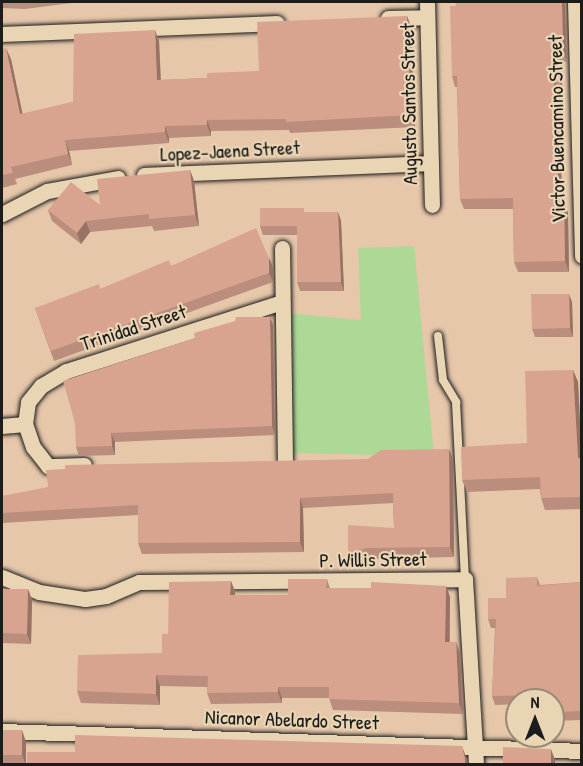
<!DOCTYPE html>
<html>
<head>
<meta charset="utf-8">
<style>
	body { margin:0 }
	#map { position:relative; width:583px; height:766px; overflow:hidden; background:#e6c7aa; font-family:"Patrick Hand",sans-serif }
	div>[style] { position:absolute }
	.green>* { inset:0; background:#add896 }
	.roads { filter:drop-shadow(0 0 2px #1c1c1c) drop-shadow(0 0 2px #1c1c1c) }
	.lane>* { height:8px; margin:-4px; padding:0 4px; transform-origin:4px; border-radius:4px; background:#e9d4b3 }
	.street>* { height:15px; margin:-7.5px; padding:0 7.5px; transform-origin:7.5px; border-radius:7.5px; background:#e9d4b3 }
	.wall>* { inset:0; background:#ba8d7c }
	.shaded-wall>* { inset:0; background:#977365 }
	.building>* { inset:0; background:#d8a490 }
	span { translate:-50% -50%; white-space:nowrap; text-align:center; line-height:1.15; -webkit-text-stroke:4.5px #e9d4b3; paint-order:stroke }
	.street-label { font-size:20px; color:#1c1c1c }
	.frame { position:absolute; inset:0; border:3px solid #1c1c1c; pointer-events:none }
	.north { position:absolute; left:505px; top:688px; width:60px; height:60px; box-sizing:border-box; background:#e9d4b3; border:2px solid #978a77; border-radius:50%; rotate:0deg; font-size:16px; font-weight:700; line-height:24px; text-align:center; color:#1c1c1c }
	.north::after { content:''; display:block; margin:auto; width:21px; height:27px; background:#1c1c1c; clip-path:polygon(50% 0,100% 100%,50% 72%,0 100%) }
</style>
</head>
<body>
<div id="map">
	<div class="green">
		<div style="clip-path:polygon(414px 246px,434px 456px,288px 453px,285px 313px,361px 320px,358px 248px)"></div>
	</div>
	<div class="roads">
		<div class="lane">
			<div style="left:438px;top:336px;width:44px;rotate:83.5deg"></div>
			<div style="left:443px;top:380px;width:26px;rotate:59deg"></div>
			<div style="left:456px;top:402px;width:177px;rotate:87.1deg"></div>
		</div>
		<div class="street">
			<div style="left:427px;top:2px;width:203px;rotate:88.6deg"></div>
			<div style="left:575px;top:2px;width:254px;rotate:88.4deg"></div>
			<div style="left:388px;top:18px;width:39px;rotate:-1deg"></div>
			<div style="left:2px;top:34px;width:275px;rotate:-2.3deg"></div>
			<div style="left:144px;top:175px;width:287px;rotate:-2.4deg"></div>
			<div style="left:2px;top:214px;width:51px;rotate:-27.1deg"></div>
			<div style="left:47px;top:191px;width:72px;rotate:-10.4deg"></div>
			<div style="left:282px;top:248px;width:212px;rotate:89.2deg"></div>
			<div style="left:2px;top:426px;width:23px;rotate:-5deg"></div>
			<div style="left:84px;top:465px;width:36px;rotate:178deg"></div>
			<div style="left:48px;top:466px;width:24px;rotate:-128deg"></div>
			<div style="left:33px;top:447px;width:24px;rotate:-109deg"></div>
			<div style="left:25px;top:424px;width:22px;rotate:-82deg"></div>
			<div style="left:28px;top:402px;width:21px;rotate:-51deg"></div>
			<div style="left:41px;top:386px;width:29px;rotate:-31deg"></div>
			<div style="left:66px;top:371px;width:227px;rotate:-17.7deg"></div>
			<div style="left:2px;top:577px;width:40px;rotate:22deg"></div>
			<div style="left:39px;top:592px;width:47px;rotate:8.7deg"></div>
			<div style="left:85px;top:599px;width:21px;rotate:-8deg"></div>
			<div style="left:106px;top:596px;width:36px;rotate:-23deg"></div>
			<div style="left:139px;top:582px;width:326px;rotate:-0.5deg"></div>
			<div style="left:465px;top:579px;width:185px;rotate:86.6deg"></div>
			<div style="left:2px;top:731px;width:580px;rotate:1.97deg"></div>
		</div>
	</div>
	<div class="wall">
		<div style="clip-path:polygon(2px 2px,79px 2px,25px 9px,2px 8px)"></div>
		<div style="clip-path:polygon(456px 2px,564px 2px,565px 5px,567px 62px,562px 62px,562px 89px,558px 89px,559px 130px,563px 202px,564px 202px,568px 213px,569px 272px,518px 272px,514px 262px,513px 209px,464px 209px,460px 199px,457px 87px,455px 87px,452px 76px)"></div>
		<div style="clip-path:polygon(407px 16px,411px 27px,415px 127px,290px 133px,289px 130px,211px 131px,211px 136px,169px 138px,169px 143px,69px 151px,72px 165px,15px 179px,17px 184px,2px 188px,2px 49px,11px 59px,22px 114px,73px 102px,159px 41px,161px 80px,207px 78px,259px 71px)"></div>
		<div style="clip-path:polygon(190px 170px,194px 181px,199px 226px,154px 231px,152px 226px,90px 232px,81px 244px,52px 221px,48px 210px,100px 205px)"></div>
		<div style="clip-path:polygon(305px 212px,338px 212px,341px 221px,344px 291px,300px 291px,297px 282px,297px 235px,263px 235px,260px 226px)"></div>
		<div style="clip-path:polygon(269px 258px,273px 267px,273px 282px,54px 361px,35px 308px,100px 289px,171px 266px)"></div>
		<div style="clip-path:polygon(572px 302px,573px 337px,535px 337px,532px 329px)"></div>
		<div style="clip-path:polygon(270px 317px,273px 325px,275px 435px,115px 442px,115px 455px,79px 456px,76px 447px)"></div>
		<div style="clip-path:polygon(573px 370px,578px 382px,582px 456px,582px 509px,545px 510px,541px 498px,540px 489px,467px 492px,462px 480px,527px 443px)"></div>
		<div style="clip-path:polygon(453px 459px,454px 557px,371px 559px,352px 563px,348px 553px,394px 528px,393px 503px,303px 508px,304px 552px,142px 554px,138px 543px,138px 515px,2px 523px,2px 496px)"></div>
		<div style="clip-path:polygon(537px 577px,540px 585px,582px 582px,582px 720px,553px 721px,553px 700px,517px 700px,517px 704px,495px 705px,492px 696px,495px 628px,491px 628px,488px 619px,506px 598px)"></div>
		<div style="clip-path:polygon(327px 579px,330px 588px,371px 588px,446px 586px,450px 597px,450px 642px,460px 653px,463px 714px,333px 710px,329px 698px,282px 698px,282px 703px,211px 704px,207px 693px,207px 687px,160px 686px,160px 705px,81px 703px,77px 691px,162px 653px,168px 634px,231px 581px,235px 592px,235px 595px,288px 595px)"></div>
		<div style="clip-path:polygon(2px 589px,28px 589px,32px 600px,31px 644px,2px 643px)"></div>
		<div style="clip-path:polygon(2px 730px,26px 742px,26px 765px,2px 765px)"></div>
	</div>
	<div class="shaded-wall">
		<div style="clip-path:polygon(562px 2px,564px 2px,565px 5px,567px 62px,563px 51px)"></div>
		<div style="clip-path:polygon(407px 16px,411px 27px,415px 127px,411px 115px)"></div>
		<div style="clip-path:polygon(155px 30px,159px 41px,161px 91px,157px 80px)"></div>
		<div style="clip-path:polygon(6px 48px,11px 59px,25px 125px,20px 114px)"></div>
		<div style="clip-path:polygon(558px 51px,562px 62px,562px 89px,558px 78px)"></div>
		<div style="clip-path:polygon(554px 78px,558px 89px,559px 130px,563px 213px,559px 202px,555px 120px)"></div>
		<div style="clip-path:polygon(207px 120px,211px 131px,211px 136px,207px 125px)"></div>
		<div style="clip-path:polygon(165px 126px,169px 138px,169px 143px,165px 132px)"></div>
		<div style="clip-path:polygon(65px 140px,69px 151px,72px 165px,68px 154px)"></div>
		<div style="clip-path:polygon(190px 170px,194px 181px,199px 226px,195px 215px)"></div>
		<div style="clip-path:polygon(564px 202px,568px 213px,569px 272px,565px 261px)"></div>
		<div style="clip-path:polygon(338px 212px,341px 221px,344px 291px,341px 282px)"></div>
		<div style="clip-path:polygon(86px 221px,90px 232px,81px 244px,77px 233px)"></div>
		<div style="clip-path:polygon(269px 258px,273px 267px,273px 282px,269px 273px)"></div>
		<div style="clip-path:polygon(569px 294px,572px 302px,573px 337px,570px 328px)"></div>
		<div style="clip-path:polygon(270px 317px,273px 325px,275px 435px,272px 426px)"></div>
		<div style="clip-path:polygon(573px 370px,578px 382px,582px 468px,578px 458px)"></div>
		<div style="clip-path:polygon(111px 433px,115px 442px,115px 455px,112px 446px)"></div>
		<div style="clip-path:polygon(449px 449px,453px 459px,454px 557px,450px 547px)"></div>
		<div style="clip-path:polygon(300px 498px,303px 508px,304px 552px,300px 542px)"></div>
		<div style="clip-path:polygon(231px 581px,235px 592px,234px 606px,230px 595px)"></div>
		<div style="clip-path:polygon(446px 586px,450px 597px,449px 653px,445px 642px)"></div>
		<div style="clip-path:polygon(28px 589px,32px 600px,31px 644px,27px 634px)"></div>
		<div style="clip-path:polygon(456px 642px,460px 653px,463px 714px,459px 703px)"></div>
		<div style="clip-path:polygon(156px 675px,160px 686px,160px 705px,156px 694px)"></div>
		<div style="clip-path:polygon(278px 687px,282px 698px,282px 703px,278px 692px)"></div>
		<div style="clip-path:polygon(22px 730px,26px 742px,26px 765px,22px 755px)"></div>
		<div style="clip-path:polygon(462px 746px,466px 757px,468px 765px,465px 765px)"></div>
		<div style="clip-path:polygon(551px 749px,555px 760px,555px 765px,551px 765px)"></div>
	</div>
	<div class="building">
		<div style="clip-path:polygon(456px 2px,562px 2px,563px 51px,558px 51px,558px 78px,554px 78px,555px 120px,559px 202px,564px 202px,565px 261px,514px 262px,513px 198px,460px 199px,457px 76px,452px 76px,450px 6px,456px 6px)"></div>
		<div style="clip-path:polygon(581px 2px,582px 2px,582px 31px)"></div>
		<div style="clip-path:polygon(407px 16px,411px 115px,286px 122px,286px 119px,207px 120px,207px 125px,165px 126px,165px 132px,65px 140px,68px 154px,11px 167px,13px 173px,2px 175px,2px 49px,6px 48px,20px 114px,73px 102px,74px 34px,155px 30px,157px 80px,207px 78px,207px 73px,259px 71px,257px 22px)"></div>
		<div style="clip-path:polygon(190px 170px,195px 215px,149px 219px,149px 214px,86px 221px,77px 233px,48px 210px,71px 182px,100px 205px,97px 179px)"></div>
		<div style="clip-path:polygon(260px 208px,304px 208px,304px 212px,338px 212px,341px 282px,297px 282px,297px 226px,260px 226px)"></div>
		<div style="clip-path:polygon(256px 228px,269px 258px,269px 273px,51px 351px,35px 308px,99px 284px,100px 289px,169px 260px,171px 266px)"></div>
		<div style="clip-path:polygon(531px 294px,569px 294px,570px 328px,532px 329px)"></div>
		<div style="clip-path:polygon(236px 317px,270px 317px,272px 426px,111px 433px,112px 446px,76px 447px,75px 423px,63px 381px,195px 338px,194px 333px,235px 321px)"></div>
		<div style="clip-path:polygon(573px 370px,578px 458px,582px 458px,582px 497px,541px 498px,540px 477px,462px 480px,461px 447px,527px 443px,525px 371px)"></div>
		<div style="clip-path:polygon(449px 449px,450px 547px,367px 548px,348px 553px,348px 525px,394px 528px,393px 493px,300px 498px,300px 542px,138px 543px,138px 505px,2px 513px,2px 496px,48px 487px,46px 470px,65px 469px,65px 465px,368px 459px,381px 450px)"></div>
		<div style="clip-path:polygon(537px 577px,537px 586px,582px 582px,582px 711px,553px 712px,553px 700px,539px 700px,539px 695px,492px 696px,496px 619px,488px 619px,488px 598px,506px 598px,506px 578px)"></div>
		<div style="clip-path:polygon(288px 579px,327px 579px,326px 588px,371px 588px,371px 582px,446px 586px,445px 642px,456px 642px,459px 703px,329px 699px,329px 687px,278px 687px,278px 692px,207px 693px,208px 676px,156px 675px,156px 694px,77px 691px,78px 655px,162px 653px,162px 634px,168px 634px,169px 582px,231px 581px,230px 595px,288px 595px)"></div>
		<div style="clip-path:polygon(2px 589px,28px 589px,27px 634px,2px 633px)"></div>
		<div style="clip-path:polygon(2px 730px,22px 730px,22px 755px,2px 755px)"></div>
		<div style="clip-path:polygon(75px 735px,462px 746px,465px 759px,465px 765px,27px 765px,27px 752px,75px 752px)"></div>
		<div style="clip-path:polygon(503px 747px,551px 749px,551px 765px,503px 765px)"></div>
	</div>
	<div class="street-label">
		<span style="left:408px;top:104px;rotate:-91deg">Augusto Santos Street</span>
		<span style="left:556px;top:129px;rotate:-91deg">Victor Buencamino Street</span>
		<span style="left:230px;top:150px;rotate:-3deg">Lopez-Jaena Street</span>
		<span style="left:133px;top:327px;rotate:-18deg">Trinidad Street</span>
		<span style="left:373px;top:559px;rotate:-1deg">P. Willis Street</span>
		<span style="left:292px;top:719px;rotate:2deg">Nicanor Abelardo Street</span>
	</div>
	<div class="frame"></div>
	<div class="north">N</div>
</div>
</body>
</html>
